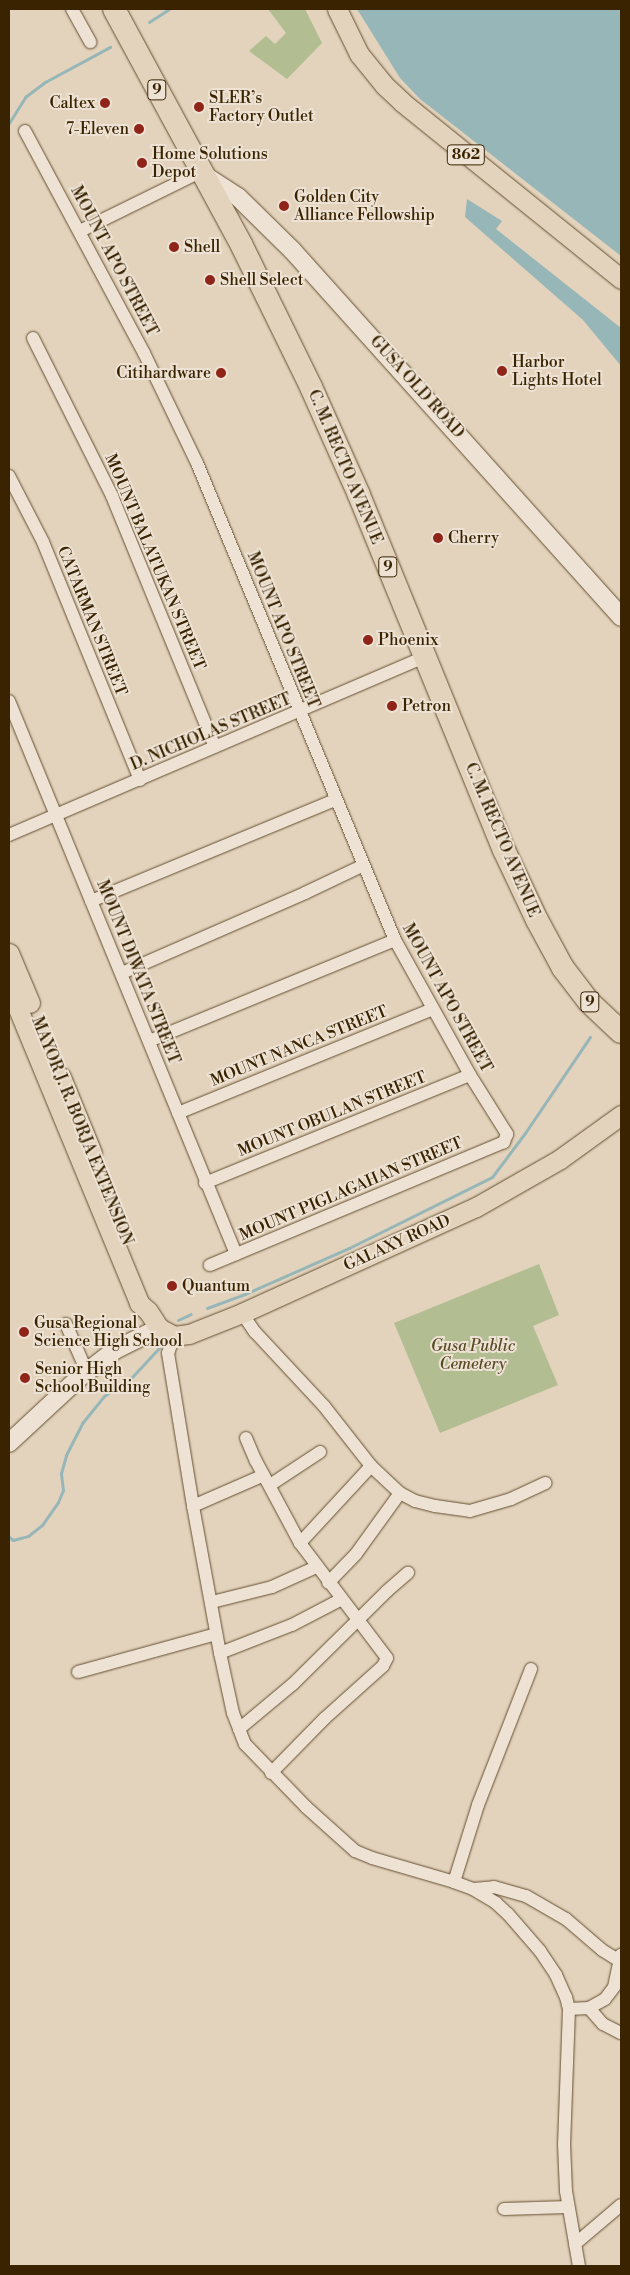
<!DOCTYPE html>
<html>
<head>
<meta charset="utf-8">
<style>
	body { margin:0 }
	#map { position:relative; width:630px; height:2275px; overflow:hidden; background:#e3d3bc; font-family:"Libre Bodoni",serif }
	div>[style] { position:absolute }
	.green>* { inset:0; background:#b2bd92 }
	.water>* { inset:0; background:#97b6b8 }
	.stream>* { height:3px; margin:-1.5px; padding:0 1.5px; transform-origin:1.5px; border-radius:1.5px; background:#97b6b8 }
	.roads { filter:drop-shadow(0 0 1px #644f30) drop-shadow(0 0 1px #644f30) }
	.street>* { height:12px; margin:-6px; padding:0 6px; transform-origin:6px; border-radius:6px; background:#ede2d3 }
	.secondary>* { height:18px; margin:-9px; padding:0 9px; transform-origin:9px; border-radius:9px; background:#ede2d3 }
	.primary>* { height:19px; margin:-9.5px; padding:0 9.5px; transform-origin:9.5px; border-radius:9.5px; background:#e3d3bc }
	.highway>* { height:22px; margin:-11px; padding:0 11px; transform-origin:11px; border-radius:11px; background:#e3d3bc }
	.dots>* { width:14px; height:14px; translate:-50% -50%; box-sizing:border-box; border:2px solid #ede2d3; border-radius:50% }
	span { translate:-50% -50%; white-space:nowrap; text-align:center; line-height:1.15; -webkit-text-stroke:4px #ede2d3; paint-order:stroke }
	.shield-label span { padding:1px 4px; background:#ede2d3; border:1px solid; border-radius:4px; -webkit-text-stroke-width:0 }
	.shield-label { font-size:15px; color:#392301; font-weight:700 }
	.poi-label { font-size:16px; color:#392301 }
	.left { translate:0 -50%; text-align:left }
	.right { translate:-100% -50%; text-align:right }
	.street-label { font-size:16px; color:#392301 }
	.park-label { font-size:16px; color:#574a25; font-style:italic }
	.frame { position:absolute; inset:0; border:10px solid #392301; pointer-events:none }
</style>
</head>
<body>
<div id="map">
	<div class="green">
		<div style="clip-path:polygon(268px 9px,305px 9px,322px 43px,287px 79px,249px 51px,266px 36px,275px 44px,286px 33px)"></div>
		<div style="clip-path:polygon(539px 1264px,559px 1315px,533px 1326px,558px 1385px,440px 1433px,394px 1323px)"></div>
	</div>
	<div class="water">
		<div style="clip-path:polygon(357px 9px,621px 9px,621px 256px,420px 99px,400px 78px)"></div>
		<div style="clip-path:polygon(467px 199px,502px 221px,496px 229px,621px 328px,621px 366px,583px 320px,465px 217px)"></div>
	</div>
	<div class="stream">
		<div style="left:149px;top:22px;width:24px;rotate:-33deg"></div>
		<div style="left:9px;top:123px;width:31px;rotate:-58deg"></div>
		<div style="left:25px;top:97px;width:25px;rotate:-37deg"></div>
		<div style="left:45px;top:82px;width:74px;rotate:-28.3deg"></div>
		<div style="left:207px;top:1308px;width:40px;rotate:-20.2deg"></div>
		<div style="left:245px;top:1294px;width:114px;rotate:-23.9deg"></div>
		<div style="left:349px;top:1248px;width:160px;rotate:-26.4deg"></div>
		<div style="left:492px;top:1177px;width:55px;rotate:-53.1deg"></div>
		<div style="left:525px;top:1133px;width:116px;rotate:-55.9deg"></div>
		<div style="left:178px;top:1320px;width:14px;rotate:-25deg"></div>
		<div style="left:9px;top:1537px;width:5px;rotate:37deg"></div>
		<div style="left:13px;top:1540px;width:16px;rotate:-15deg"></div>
		<div style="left:28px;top:1536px;width:18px;rotate:-38deg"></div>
		<div style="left:42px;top:1525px;width:28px;rotate:-55deg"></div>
		<div style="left:58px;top:1502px;width:13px;rotate:-67deg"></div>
		<div style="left:63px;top:1490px;width:17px;rotate:-97deg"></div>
		<div style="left:61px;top:1473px;width:19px;rotate:-74deg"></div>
		<div style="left:66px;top:1455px;width:37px;rotate:-63deg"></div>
		<div style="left:83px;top:1422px;width:33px;rotate:-51deg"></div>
		<div style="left:104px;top:1396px;width:34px;rotate:-34deg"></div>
		<div style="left:132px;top:1377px;width:40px;rotate:-47deg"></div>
	</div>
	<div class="roads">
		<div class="street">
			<div style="left:72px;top:9px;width:38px;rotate:61deg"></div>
			<div style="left:25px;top:131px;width:252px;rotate:61.8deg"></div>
			<div style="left:144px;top:353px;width:122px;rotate:64.3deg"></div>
			<div style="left:197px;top:463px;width:516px;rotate:67.46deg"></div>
			<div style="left:395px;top:940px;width:154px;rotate:60.9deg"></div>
			<div style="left:470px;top:1075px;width:70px;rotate:57.9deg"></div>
			<div style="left:507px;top:1134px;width:9px;rotate:111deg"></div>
			<div style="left:504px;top:1142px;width:319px;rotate:157.3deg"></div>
			<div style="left:80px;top:231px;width:134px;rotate:-26.2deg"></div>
			<div style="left:33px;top:338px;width:177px;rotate:63.4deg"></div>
			<div style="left:112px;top:496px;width:271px;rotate:67.7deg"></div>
			<div style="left:9px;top:476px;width:74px;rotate:62.7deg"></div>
			<div style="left:43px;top:542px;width:257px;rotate:67.8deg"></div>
			<div style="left:9px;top:701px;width:598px;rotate:67.68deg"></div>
			<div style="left:9px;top:835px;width:452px;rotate:-23.2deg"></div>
			<div style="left:91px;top:901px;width:264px;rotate:-22.5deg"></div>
			<div style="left:122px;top:973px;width:200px;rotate:-23.6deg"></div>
			<div style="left:305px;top:893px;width:65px;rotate:-25.4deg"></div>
			<div style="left:149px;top:1041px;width:266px;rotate:-22.3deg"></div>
			<div style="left:178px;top:1113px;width:275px;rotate:-22.2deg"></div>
			<div style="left:205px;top:1183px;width:286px;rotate:-22.2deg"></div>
			<div style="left:242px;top:1313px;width:23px;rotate:56deg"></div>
			<div style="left:255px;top:1332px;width:101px;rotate:47deg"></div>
			<div style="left:324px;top:1406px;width:76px;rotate:51.9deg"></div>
			<div style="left:371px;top:1466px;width:40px;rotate:43deg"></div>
			<div style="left:400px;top:1493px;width:75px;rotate:125.8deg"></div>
			<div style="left:356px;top:1554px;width:40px;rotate:134deg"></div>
			<div style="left:66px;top:1324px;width:52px;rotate:66.4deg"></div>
			<div style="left:174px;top:1336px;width:18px;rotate:109deg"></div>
			<div style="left:168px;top:1353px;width:155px;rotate:80.7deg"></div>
			<div style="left:193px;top:1506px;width:149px;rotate:79.6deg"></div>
			<div style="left:220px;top:1653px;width:61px;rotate:77.8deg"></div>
			<div style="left:233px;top:1713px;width:33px;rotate:69deg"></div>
			<div style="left:245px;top:1744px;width:88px;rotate:45.9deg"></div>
			<div style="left:306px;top:1807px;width:66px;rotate:41.9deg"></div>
			<div style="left:355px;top:1851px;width:18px;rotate:22deg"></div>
			<div style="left:372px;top:1858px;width:85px;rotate:16.3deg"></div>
			<div style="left:454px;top:1882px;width:20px;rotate:20deg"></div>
			<div style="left:473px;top:1889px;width:27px;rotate:31deg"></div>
			<div style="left:496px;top:1903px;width:16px;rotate:43deg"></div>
			<div style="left:508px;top:1914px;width:49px;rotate:49.1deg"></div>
			<div style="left:540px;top:1951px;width:29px;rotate:56deg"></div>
			<div style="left:556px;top:1975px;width:24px;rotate:66deg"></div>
			<div style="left:566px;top:1997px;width:12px;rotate:76deg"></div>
			<div style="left:569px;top:2009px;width:135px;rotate:92.1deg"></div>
			<div style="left:564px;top:2144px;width:47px;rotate:87.6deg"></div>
			<div style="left:566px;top:2191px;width:76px;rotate:80.2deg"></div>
			<div style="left:246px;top:1438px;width:25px;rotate:67deg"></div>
			<div style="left:256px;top:1461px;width:93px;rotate:61.8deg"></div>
			<div style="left:300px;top:1543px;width:144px;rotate:52.9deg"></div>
			<div style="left:387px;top:1658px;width:9px;rotate:117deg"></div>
			<div style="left:383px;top:1666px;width:78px;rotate:138.1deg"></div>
			<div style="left:325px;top:1718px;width:77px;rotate:134.5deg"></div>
			<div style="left:270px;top:1485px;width:60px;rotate:-33.4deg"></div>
			<div style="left:400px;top:1493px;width:17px;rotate:28deg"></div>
			<div style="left:415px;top:1501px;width:21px;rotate:14deg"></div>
			<div style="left:435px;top:1506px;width:35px;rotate:8deg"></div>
			<div style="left:470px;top:1511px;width:43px;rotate:-16.3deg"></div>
			<div style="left:511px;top:1499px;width:38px;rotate:-25deg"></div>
			<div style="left:193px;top:1506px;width:77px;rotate:-23.6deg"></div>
			<div style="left:300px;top:1543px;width:105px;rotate:-47.3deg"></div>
			<div style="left:212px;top:1602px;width:62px;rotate:-14deg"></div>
			<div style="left:272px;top:1587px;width:48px;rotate:-24.4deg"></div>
			<div style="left:220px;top:1653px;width:77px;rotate:-21.3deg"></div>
			<div style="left:292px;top:1625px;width:56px;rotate:-27.5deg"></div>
			<div style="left:78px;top:1672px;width:143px;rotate:-15.4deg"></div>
			<div style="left:239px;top:1729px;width:70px;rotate:-39.8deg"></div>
			<div style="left:293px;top:1684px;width:132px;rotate:-44.7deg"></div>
			<div style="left:387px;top:1591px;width:28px;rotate:-41deg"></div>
			<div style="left:454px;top:1882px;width:81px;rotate:-72.7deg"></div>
			<div style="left:478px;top:1805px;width:146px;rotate:-68.7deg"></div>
			<div style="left:473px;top:1889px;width:21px;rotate:-5deg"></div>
			<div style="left:494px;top:1887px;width:33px;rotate:16deg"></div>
			<div style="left:526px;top:1896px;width:46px;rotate:29.9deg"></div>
			<div style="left:566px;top:1919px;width:48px;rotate:40.7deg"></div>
			<div style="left:602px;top:1950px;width:22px;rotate:32deg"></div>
			<div style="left:589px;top:2008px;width:21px;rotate:49deg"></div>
			<div style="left:603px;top:2024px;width:20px;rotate:27deg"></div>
			<div style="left:569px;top:2009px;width:20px;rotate:-3deg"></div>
			<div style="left:589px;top:2008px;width:18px;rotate:-29deg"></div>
			<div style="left:605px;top:1999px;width:15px;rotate:-53deg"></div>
			<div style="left:614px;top:1987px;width:33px;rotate:-78deg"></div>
			<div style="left:504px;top:2209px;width:64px;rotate:-1.8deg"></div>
			<div style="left:575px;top:2244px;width:60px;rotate:-40.3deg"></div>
		</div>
		<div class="secondary">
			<div style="left:204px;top:175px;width:40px;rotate:32.9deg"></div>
			<div style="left:238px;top:197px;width:76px;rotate:44.5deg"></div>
			<div style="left:292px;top:250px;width:493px;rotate:48.1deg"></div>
			<div style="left:9px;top:1443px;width:96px;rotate:-42.9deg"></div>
			<div style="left:79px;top:1378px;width:46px;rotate:-37.9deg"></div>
			<div style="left:115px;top:1350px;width:49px;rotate:-26.6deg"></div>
		</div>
		<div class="primary">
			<div style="left:337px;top:9px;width:50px;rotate:63.9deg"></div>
			<div style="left:359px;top:54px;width:40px;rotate:51deg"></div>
			<div style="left:384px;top:85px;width:25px;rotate:43deg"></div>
			<div style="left:402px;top:102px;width:282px;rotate:38.9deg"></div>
			<div style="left:9px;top:953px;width:54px;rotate:67.2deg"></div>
			<div style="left:9px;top:987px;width:342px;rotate:67.6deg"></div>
			<div style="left:139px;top:1303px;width:12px;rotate:42deg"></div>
			<div style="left:148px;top:1311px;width:20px;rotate:57deg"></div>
			<div style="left:159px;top:1328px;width:17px;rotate:28deg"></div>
			<div style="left:174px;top:1336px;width:15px;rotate:-8deg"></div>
			<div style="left:189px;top:1334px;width:57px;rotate:-21.6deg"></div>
			<div style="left:242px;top:1313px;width:257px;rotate:-24.4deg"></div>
			<div style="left:476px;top:1207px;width:97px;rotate:-29.7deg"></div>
			<div style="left:560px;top:1159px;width:75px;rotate:-35.8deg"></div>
			<div style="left:61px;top:1077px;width:82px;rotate:67.8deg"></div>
		</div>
		<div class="highway">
			<div style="left:114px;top:9px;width:269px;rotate:61.6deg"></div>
			<div style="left:242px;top:246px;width:157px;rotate:63.9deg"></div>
			<div style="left:311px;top:387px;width:118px;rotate:66deg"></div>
			<div style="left:359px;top:495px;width:383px;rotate:67.8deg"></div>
			<div style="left:504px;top:850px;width:77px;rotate:64.8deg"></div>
			<div style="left:537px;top:920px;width:55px;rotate:61.6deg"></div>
			<div style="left:563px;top:968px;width:43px;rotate:52.6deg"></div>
			<div style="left:589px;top:1002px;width:44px;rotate:43.2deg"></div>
		</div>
	</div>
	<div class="dots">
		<div style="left:105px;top:103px;background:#8f2418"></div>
		<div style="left:199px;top:107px;background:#8f2418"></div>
		<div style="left:139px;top:129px;background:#8f2418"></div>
		<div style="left:142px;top:163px;background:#8f2418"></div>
		<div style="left:284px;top:206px;background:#8f2418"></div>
		<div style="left:174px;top:247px;background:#8f2418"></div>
		<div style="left:210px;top:280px;background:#8f2418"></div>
		<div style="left:502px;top:371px;background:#8f2418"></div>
		<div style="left:221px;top:373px;background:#8f2418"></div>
		<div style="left:438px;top:538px;background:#8f2418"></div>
		<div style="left:368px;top:640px;background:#8f2418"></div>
		<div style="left:392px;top:706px;background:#8f2418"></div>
		<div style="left:172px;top:1286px;background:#8f2418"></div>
		<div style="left:24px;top:1332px;background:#8f2418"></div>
		<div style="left:25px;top:1378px;background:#8f2418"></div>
	</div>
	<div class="shield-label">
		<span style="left:157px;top:90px">9</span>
		<span style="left:466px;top:155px">862</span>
		<span style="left:388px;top:567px">9</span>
		<span style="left:590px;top:1002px">9</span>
	</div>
	<div class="poi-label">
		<span class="left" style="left:209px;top:107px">SLER’s<br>Factory Outlet</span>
		<span class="right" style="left:95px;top:103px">Caltex</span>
		<span class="right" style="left:129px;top:129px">7-Eleven</span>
		<span class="left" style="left:152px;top:163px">Home Solutions<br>Depot</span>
		<span class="left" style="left:294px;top:206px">Golden City<br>Alliance Fellowship</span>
		<span class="left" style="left:184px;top:247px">Shell</span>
		<span class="left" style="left:220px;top:280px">Shell Select</span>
		<span class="left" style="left:512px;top:371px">Harbor<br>Lights Hotel</span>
		<span class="right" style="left:211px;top:373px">Citihardware</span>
		<span class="left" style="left:448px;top:538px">Cherry</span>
		<span class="left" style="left:378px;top:640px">Phoenix</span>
		<span class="left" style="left:402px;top:706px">Petron</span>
		<span class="left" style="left:182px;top:1286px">Quantum</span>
		<span class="left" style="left:34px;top:1332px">Gusa Regional<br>Science High School</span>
		<span class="left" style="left:35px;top:1378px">Senior High<br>School Building</span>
	</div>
	<div class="street-label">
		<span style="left:114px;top:261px;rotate:62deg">MOUNT APO STREET</span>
		<span style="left:417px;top:387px;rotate:48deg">GUSA OLD ROAD</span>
		<span style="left:345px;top:467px;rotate:67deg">C. M. RECTO AVENUE</span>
		<span style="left:155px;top:562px;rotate:67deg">MOUNT BALATUKAN STREET</span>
		<span style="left:92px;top:621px;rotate:68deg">CATARMAN STREET</span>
		<span style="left:283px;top:630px;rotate:68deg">MOUNT APO STREET</span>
		<span style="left:211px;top:732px;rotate:-23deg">D. NICHOLAS STREET</span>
		<span style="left:502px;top:840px;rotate:67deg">C. M. RECTO AVENUE</span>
		<span style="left:138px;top:972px;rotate:68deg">MOUNT DIWATA STREET</span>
		<span style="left:447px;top:998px;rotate:61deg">MOUNT APO STREET</span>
		<span style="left:299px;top:1046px;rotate:-22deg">MOUNT NANCA STREET</span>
		<span style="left:332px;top:1114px;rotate:-22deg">MOUNT OBULAN STREET</span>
		<span style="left:82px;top:1131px;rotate:68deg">MAYOR J. R. BORJA EXTENSION</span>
		<span style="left:351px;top:1189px;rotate:-23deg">MOUNT PIGLAGAHAN STREET</span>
		<span style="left:397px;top:1243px;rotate:-24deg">GALAXY ROAD</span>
	</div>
	<div class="park-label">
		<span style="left:473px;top:1355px">Gusa Public<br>Cemetery</span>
	</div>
	<div class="frame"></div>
</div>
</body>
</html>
